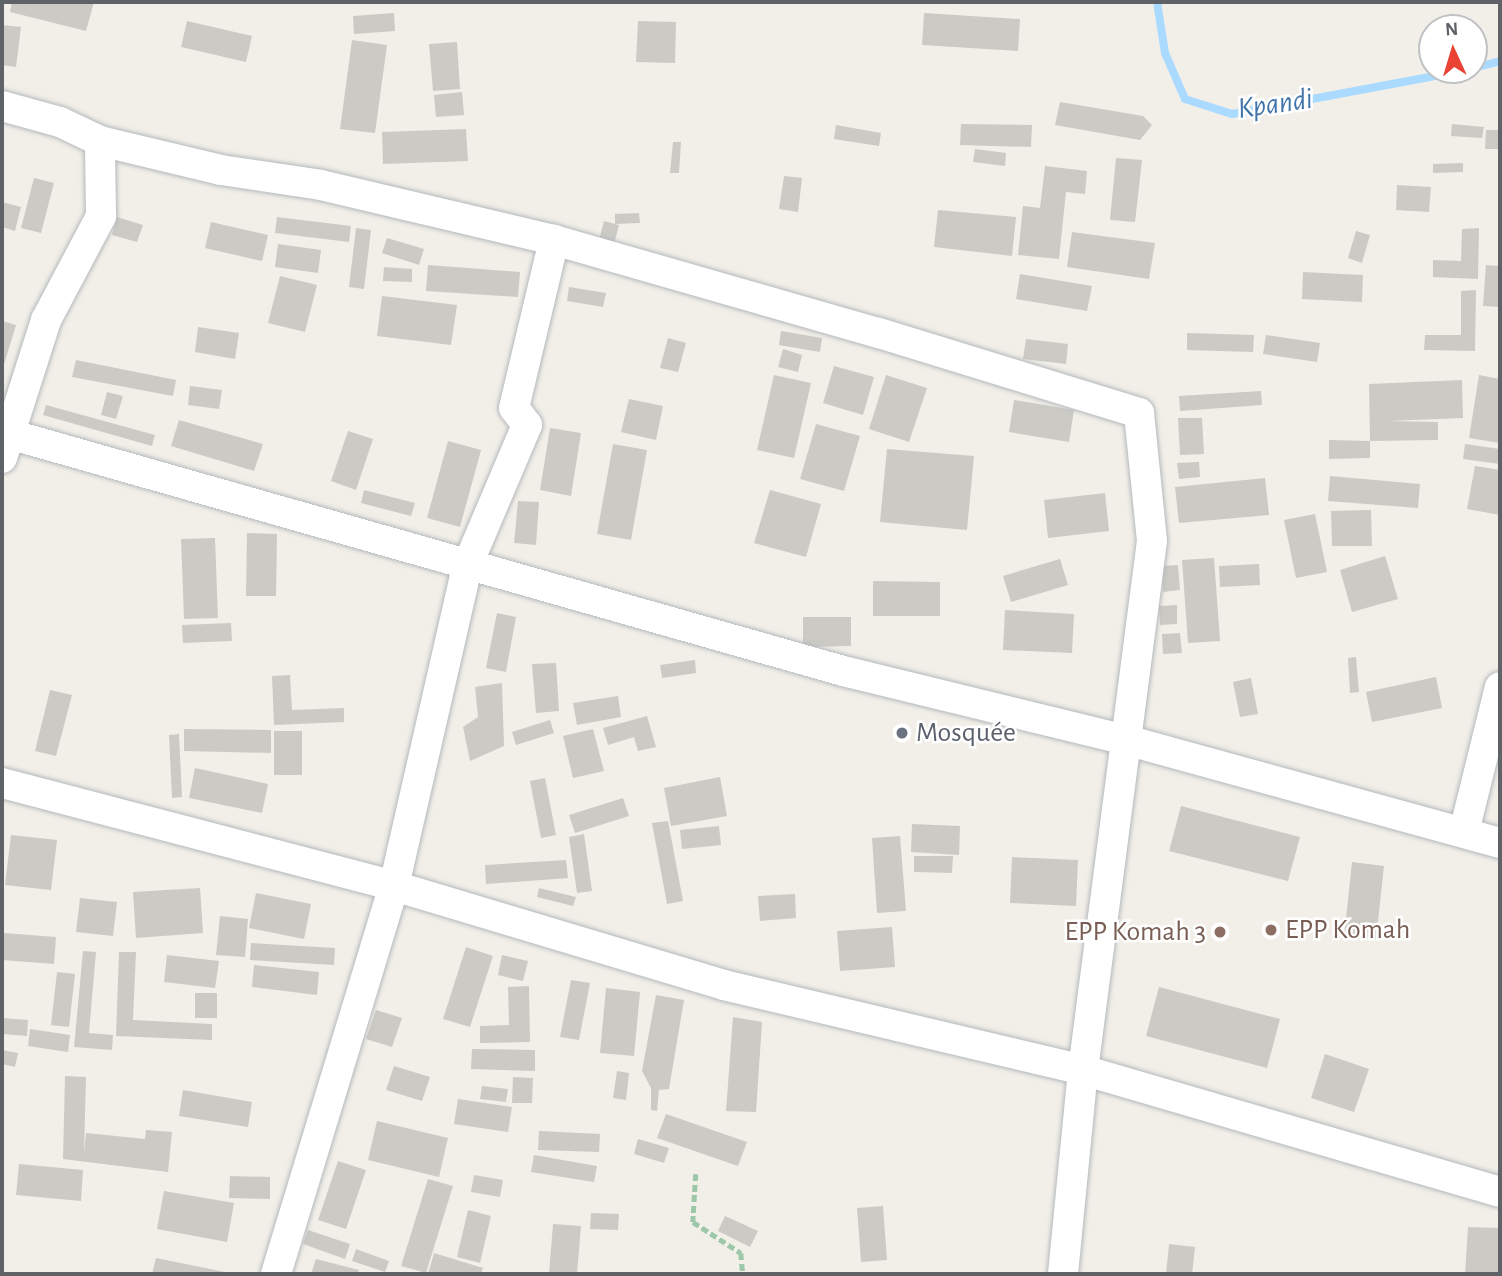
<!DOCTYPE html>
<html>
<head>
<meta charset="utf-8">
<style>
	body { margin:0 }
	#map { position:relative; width:1502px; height:1276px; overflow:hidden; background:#f1efe8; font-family:"Alegreya Sans",sans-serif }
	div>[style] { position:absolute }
	.stream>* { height:8px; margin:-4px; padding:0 4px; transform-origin:4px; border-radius:4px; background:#aadaff }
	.building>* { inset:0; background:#cccac5 }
	.path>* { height:4.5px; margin-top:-2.25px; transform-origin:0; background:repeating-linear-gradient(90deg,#9cc7a9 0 7px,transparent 0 10.5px) }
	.roads { filter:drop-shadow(0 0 2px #b5b8bc) drop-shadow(0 0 2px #b5b8bc) }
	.street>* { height:30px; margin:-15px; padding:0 15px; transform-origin:15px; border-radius:15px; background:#fff }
	.dots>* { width:19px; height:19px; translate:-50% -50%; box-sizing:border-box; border:4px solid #fff; border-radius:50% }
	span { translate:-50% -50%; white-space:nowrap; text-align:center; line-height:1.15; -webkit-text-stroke:5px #fff; paint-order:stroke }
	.worship-label { font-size:28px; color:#5b616d }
	.left { translate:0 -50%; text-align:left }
	.education-label { font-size:28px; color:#785e54 }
	.right { translate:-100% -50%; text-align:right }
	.water-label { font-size:30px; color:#4174aa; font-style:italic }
	.frame { position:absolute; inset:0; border:4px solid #5f6368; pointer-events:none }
	.north { position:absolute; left:1418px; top:14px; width:70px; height:70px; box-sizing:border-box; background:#fff; border:2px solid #bfc1c3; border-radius:50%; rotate:356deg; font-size:19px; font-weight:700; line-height:28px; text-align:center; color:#5f6368 }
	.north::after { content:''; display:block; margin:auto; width:24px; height:32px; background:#ea4335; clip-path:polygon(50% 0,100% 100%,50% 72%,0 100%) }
</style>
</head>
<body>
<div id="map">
	<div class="stream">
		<div style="left:1157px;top:2px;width:52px;rotate:81.1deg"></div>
		<div style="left:1165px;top:53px;width:50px;rotate:66.5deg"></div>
		<div style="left:1185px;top:99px;width:49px;rotate:17.7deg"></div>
		<div style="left:1232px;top:114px;width:239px;rotate:-10.6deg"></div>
		<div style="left:1474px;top:68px;width:27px;rotate:-15deg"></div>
	</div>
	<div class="building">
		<div style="clip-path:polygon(12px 2px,94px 2px,86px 31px,10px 12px)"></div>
		<div style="clip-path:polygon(394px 13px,395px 31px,354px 34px,353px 16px)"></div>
		<div style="clip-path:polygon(924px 13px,1020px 19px,1018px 51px,922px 45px)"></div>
		<div style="clip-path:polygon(187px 21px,252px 36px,246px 62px,181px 47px)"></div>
		<div style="clip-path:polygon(638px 21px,676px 22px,675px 63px,636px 62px)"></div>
		<div style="clip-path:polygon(2px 25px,21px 27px,16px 67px,2px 65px)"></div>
		<div style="clip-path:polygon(352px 40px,387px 45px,375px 133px,340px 129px)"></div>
		<div style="clip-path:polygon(457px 42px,460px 89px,433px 91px,429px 44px)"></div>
		<div style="clip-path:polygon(462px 92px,464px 115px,436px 117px,434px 95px)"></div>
		<div style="clip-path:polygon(1060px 102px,1143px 116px,1152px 125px,1140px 140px,1055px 125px)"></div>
		<div style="clip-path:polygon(961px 124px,1032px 125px,1031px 147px,960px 145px)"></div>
		<div style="clip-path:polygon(1452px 124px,1484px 127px,1482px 138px,1451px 136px)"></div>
		<div style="clip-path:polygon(836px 125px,881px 133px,879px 146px,834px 139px)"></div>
		<div style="clip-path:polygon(466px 129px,468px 161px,383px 164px,382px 132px)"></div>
		<div style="clip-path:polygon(1486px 130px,1499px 130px,1498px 149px,1485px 149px)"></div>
		<div style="clip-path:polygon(673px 142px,681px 142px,679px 173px,670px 173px)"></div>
		<div style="clip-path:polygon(975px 149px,1006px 153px,1005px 166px,973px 162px)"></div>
		<div style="clip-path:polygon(1116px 158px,1142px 160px,1135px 222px,1110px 220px)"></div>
		<div style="clip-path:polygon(1463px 163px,1463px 172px,1433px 173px,1433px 164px)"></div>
		<div style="clip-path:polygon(1045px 166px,1087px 171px,1085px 194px,1066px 192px,1059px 259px,1018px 255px,1023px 206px,1040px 208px)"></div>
		<div style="clip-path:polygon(784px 176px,802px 178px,798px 212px,779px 209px)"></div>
		<div style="clip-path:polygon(34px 178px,54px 183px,41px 233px,21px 228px)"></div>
		<div style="clip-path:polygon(1397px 185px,1431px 187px,1429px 212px,1396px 210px)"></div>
		<div style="clip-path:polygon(2px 202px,21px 207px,15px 231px,2px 227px)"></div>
		<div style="clip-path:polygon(938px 210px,1016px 217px,1012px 256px,934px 247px)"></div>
		<div style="clip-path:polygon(639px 213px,640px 223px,615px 224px,615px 214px)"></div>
		<div style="clip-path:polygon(117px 217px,143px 225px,137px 242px,112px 235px)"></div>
		<div style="clip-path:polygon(277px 217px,351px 226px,349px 242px,275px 233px)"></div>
		<div style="clip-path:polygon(604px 221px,619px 225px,612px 252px,597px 248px)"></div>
		<div style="clip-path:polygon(211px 222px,268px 235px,262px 261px,205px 248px)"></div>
		<div style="clip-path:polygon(356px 228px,371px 230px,364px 289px,349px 287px)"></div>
		<div style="clip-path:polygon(1479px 228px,1478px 279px,1433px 277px,1433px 260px,1461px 261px,1462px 229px)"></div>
		<div style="clip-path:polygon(1356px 231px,1370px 235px,1362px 263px,1348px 258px)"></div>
		<div style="clip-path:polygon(1072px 232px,1155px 243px,1149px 279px,1067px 267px)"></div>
		<div style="clip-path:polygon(387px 238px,424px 249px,419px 265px,382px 253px)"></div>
		<div style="clip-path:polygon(278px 244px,321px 250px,318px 273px,275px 267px)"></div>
		<div style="clip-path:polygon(428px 265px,520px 272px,518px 297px,426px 291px)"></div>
		<div style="clip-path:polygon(1486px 265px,1500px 266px,1500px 307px,1483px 306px)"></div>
		<div style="clip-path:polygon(384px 267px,412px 269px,412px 282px,383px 281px)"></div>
		<div style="clip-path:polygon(1303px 272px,1363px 275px,1362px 302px,1302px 299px)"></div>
		<div style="clip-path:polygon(1020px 274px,1092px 286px,1087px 311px,1016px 299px)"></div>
		<div style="clip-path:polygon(280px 276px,317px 285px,305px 332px,268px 323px)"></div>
		<div style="clip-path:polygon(569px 287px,606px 293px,603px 307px,567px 301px)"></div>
		<div style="clip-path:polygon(1476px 290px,1475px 351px,1424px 350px,1425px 335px,1461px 335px,1461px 291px)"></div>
		<div style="clip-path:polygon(382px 296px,457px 305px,451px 345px,377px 336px)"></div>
		<div style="clip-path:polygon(2px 321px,16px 325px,2px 371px)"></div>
		<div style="clip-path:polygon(198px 327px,239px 333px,235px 359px,195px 352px)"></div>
		<div style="clip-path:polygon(781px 331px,822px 338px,820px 352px,779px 345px)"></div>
		<div style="clip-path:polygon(1187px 333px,1254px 335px,1253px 352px,1187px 350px)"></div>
		<div style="clip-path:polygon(1266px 335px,1320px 343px,1317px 362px,1263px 354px)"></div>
		<div style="clip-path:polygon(668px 338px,686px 343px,678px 372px,660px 368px)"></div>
		<div style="clip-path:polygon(1026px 339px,1068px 344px,1066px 364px,1023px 359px)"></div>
		<div style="clip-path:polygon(783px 349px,802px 355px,798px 372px,778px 367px)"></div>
		<div style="clip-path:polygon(76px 360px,176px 380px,173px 396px,72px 377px)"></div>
		<div style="clip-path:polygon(834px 366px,874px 377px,863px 415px,823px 403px)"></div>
		<div style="clip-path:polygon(774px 375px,811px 383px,794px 458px,757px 450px)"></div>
		<div style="clip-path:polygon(886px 375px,927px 388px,909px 442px,869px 429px)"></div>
		<div style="clip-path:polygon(1479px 375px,1500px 379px,1500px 443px,1469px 438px)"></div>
		<div style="clip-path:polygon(1462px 380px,1463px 418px,1388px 421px,1438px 422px,1438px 440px,1370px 441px,1369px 384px)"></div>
		<div style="clip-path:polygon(190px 386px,222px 390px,219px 409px,188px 405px)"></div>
		<div style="clip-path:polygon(1261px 391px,1262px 405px,1180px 411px,1179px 396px)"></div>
		<div style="clip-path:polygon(107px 392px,123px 396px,116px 419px,101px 415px)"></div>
		<div style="clip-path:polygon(629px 399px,663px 406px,656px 440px,621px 432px)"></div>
		<div style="clip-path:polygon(1014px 400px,1074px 410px,1069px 442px,1009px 432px)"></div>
		<div style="clip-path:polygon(46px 405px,155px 435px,152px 446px,43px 415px)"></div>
		<div style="clip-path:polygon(1178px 418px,1202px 418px,1204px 454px,1180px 455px)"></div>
		<div style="clip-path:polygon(179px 420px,263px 444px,254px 471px,171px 446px)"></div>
		<div style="clip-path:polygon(816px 424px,860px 436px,844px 491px,800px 479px)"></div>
		<div style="clip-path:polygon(550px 428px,581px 433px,571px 496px,540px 490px)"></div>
		<div style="clip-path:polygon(348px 431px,373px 439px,356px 490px,331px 481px)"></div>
		<div style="clip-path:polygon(1329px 440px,1370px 441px,1370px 458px,1329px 459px)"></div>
		<div style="clip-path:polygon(448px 441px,481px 450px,460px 527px,427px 518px)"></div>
		<div style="clip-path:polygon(613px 444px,647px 450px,631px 540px,597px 534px)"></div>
		<div style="clip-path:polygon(1465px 444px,1500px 449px,1500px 464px,1463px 459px)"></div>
		<div style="clip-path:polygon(887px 449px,974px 456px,967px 530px,880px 522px)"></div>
		<div style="clip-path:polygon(1199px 462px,1200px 477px,1179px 479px,1177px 463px)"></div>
		<div style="clip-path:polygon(1475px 466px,1500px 470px,1500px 515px,1467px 509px)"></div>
		<div style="clip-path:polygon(1330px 476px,1420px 484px,1418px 508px,1328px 501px)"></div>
		<div style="clip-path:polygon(1265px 478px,1269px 515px,1179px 523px,1175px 487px)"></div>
		<div style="clip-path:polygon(364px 490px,415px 503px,411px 516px,361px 503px)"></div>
		<div style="clip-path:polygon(770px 490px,821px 504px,806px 557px,754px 543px)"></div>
		<div style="clip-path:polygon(1105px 493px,1109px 531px,1048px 538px,1044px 500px)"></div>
		<div style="clip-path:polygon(518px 501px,539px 502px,536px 545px,514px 543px)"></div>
		<div style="clip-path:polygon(1371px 510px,1372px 546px,1332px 546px,1331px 511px)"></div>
		<div style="clip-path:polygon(1315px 514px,1327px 572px,1296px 578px,1284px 520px)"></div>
		<div style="clip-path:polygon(247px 533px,277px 534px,276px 596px,246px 596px)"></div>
		<div style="clip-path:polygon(215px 538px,218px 618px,184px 619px,181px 539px)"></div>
		<div style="clip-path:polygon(1385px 556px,1398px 599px,1352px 612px,1340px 570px)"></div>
		<div style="clip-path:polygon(1214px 558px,1220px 641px,1188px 643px,1182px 560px)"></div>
		<div style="clip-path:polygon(1060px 559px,1068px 585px,1011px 602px,1003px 576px)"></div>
		<div style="clip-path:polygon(1259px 564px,1260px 585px,1220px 587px,1219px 566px)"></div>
		<div style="clip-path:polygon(1178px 565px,1180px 590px,1163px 592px,1162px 566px)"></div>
		<div style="clip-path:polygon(873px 581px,940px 582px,940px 616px,873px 616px)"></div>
		<div style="clip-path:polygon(1177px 605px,1177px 624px,1160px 625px,1159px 606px)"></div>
		<div style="clip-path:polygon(1005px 610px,1074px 614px,1072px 653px,1003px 650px)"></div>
		<div style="clip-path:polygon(497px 613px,516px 617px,506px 672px,486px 668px)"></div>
		<div style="clip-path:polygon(803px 617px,851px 617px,851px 646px,803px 647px)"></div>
		<div style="clip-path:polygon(231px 623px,232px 641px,183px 643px,182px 625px)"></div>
		<div style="clip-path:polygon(1180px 633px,1182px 653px,1163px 654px,1162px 634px)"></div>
		<div style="clip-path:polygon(1356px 657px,1359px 692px,1350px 693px,1348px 658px)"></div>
		<div style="clip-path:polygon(695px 660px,696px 673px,662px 678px,660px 665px)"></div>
		<div style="clip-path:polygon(556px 663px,559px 711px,536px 713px,532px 664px)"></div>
		<div style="clip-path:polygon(290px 675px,292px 710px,344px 708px,344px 722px,274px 725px,272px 676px)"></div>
		<div style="clip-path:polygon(1436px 677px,1442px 708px,1372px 722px,1366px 692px)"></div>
		<div style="clip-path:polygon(1251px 678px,1258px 714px,1240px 717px,1233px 682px)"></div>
		<div style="clip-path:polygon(502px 683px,504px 746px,470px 761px,463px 727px,478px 717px,475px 687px)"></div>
		<div style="clip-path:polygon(50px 690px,72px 695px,56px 756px,35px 751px)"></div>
		<div style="clip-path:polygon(618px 696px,621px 717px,577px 725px,573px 703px)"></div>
		<div style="clip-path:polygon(647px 716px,656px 747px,638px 751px,634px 737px,608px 745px,603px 728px)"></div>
		<div style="clip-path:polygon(550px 720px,554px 733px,516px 745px,512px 732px)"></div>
		<div style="clip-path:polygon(184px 729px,271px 730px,271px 753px,184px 751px)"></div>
		<div style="clip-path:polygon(593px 729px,604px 771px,573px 778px,563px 736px)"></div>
		<div style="clip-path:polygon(274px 731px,302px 731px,302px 775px,274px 775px)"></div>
		<div style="clip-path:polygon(179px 734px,182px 797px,172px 798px,169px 735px)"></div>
		<div style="clip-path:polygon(195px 768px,268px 784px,262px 813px,189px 798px)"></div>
		<div style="clip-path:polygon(720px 777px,727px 816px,671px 826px,664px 788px)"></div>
		<div style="clip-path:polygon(545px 778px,556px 835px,541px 838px,530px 781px)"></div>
		<div style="clip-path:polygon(623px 798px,629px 816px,575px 833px,569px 815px)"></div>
		<div style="clip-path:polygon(1181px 806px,1300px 837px,1288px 881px,1169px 851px)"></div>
		<div style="clip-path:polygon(668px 821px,683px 901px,667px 904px,652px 823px)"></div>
		<div style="clip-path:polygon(912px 824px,960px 826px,959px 855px,911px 852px)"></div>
		<div style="clip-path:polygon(719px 826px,721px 845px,682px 849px,680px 830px)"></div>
		<div style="clip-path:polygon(584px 834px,592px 891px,577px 893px,569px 837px)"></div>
		<div style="clip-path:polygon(11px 835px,57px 840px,51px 890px,5px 885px)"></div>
		<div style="clip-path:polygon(900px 836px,906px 911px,877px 913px,872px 838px)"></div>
		<div style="clip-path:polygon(914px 856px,953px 856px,952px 873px,914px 872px)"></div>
		<div style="clip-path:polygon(1012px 857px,1078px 860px,1076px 906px,1010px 903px)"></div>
		<div style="clip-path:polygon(566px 860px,568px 878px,486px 884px,485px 865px)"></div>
		<div style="clip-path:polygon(1352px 862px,1384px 866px,1376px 940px,1344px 937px)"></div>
		<div style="clip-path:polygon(200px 888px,203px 933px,136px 938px,133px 892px)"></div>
		<div style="clip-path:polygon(539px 888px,576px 897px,573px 906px,537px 897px)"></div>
		<div style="clip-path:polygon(256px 893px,311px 904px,304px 939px,249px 928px)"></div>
		<div style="clip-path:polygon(795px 894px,796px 918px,760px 921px,758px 896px)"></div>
		<div style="clip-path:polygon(80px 898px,117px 902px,113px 936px,76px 932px)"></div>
		<div style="clip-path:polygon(220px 916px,248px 919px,245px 957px,216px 955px)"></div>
		<div style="clip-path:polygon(892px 927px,895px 967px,840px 971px,837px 931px)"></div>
		<div style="clip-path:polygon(4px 933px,56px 937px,54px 964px,2px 960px)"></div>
		<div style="clip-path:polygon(251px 943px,335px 948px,334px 965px,250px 960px)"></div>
		<div style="clip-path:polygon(466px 947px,493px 956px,470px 1027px,443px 1019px)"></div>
		<div style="clip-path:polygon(83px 951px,96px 952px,89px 1033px,113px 1035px,112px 1050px,74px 1047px)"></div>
		<div style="clip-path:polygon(119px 952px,136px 952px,133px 1020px,212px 1024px,212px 1040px,116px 1036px)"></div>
		<div style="clip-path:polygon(167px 955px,219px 961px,215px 988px,164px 982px)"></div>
		<div style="clip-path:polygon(502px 955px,528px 961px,523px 981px,498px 975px)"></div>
		<div style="clip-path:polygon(254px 965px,319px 972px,317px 995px,252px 987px)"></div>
		<div style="clip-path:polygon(57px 972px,75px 974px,69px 1027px,51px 1025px)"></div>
		<div style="clip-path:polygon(571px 980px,590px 983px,579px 1040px,560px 1037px)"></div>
		<div style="clip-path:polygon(529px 986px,530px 1042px,480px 1043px,480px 1026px,509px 1025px,508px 987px)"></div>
		<div style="clip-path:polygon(1159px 987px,1280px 1019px,1267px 1068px,1146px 1036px)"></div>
		<div style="clip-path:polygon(606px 988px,640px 992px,634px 1056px,600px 1053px)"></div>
		<div style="clip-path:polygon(195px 993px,217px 993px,217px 1018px,195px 1018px)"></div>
		<div style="clip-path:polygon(656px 995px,684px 1000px,669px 1089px,659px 1090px,657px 1111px,651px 1110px,651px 1088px,642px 1071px)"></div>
		<div style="clip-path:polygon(376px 1010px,402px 1018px,392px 1047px,366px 1039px)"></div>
		<div style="clip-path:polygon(733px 1017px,762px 1022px,756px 1112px,726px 1111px)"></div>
		<div style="clip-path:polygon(2px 1018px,28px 1020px,27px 1036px,2px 1034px)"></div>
		<div style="clip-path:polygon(30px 1029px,70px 1035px,68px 1052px,28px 1046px)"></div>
		<div style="clip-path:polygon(472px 1049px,535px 1050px,535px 1071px,471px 1069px)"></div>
		<div style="clip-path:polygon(2px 1050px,18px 1053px,15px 1067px,2px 1064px)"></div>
		<div style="clip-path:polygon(1325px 1054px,1369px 1069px,1354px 1112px,1311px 1098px)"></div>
		<div style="clip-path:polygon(394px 1066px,430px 1077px,422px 1101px,386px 1090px)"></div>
		<div style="clip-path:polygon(617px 1071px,629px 1073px,626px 1100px,613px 1098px)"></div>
		<div style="clip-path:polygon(65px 1076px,86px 1077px,84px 1153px,86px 1133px,145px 1139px,146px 1130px,172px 1132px,168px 1172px,63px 1159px)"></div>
		<div style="clip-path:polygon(513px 1077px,533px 1078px,532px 1103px,512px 1103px)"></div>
		<div style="clip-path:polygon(482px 1086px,508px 1089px,506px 1102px,480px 1099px)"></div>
		<div style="clip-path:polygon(183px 1090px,252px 1102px,248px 1127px,179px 1116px)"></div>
		<div style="clip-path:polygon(458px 1099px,512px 1107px,508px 1132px,454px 1124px)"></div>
		<div style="clip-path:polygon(666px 1114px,747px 1142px,738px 1166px,657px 1138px)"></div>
		<div style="clip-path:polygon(377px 1121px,448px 1138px,439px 1177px,368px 1160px)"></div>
		<div style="clip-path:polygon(539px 1131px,600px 1134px,599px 1152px,538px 1150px)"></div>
		<div style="clip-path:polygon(638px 1139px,669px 1148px,664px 1163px,634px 1154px)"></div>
		<div style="clip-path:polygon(534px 1155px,597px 1166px,594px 1182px,531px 1172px)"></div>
		<div style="clip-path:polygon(338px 1161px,366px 1170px,346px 1229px,318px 1220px)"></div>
		<div style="clip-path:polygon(19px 1164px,83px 1170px,81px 1201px,16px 1195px)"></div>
		<div style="clip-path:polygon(474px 1175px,503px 1180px,500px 1197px,471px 1192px)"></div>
		<div style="clip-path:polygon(230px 1176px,270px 1177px,270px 1199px,229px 1198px)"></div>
		<div style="clip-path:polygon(428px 1179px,453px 1186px,426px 1273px,401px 1266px)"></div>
		<div style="clip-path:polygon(164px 1191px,234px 1203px,227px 1242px,157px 1229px)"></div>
		<div style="clip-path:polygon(883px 1206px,887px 1260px,861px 1262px,857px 1208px)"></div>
		<div style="clip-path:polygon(468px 1210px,491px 1216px,480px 1263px,457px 1257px)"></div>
		<div style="clip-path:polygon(591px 1213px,619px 1214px,618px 1230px,590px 1229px)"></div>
		<div style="clip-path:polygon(725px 1216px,758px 1231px,750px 1247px,718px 1231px)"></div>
		<div style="clip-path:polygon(553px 1224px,581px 1226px,577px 1274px,549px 1274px)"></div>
		<div style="clip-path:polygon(1468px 1227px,1500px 1228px,1500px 1274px,1465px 1274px)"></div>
		<div style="clip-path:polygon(308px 1230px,350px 1244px,345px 1259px,303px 1244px)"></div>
		<div style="clip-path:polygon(1169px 1244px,1195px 1247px,1192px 1274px,1166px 1274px)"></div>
		<div style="clip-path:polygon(356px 1249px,389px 1261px,385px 1272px,352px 1261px)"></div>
		<div style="clip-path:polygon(434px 1253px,483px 1268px,481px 1274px,428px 1274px)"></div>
		<div style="clip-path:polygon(156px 1258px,230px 1273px,230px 1274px,152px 1274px)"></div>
		<div style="clip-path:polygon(316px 1259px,359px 1270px,358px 1274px,311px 1274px)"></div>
	</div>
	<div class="path">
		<div style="left:696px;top:1174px;width:48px;rotate:93.6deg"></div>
		<div style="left:693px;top:1222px;width:57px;rotate:32.9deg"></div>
		<div style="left:741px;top:1253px;width:21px;rotate:85deg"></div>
	</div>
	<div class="roads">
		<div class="street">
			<div style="left:2px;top:106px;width:60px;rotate:15.4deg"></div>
			<div style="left:60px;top:122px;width:44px;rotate:25.4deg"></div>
			<div style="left:100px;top:141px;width:124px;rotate:13.5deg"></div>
			<div style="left:221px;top:170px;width:101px;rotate:8.5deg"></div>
			<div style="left:321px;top:185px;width:239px;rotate:13.3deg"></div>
			<div style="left:554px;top:240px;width:338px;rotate:16deg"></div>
			<div style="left:879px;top:333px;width:272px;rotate:17.1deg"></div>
			<div style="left:1139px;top:413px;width:129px;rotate:84.2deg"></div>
			<div style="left:1152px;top:541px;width:533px;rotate:97.43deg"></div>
			<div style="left:1083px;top:1070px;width:205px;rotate:95.6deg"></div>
			<div style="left:2px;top:432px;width:878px;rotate:15.86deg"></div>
			<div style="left:847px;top:672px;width:287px;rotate:13.7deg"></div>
			<div style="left:1126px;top:740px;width:388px;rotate:15.4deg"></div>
			<div style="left:2px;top:458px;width:145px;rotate:-72.3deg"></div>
			<div style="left:46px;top:320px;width:118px;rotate:-62.1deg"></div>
			<div style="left:101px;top:216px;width:75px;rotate:-90.8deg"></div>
			<div style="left:2px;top:783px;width:405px;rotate:14.7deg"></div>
			<div style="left:394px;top:886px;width:345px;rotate:16.7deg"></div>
			<div style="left:724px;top:985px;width:369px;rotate:13.3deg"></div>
			<div style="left:1083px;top:1070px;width:434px;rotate:16.3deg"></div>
			<div style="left:1464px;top:832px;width:149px;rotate:-76.1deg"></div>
			<div style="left:276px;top:1274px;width:406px;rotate:-73.1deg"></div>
			<div style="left:394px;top:886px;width:330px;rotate:-77.1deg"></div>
			<div style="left:468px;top:564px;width:151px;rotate:-67deg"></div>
			<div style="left:527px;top:425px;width:21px;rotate:-127deg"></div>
			<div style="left:514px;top:408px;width:173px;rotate:-76.6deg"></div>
		</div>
	</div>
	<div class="dots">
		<div style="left:902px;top:733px;background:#6b7280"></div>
		<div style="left:1271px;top:930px;background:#8d6e63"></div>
		<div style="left:1220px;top:932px;background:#8d6e63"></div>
	</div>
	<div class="worship-label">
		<span class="left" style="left:916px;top:733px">Mosquée</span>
	</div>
	<div class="education-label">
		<span class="left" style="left:1285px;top:930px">EPP Komah</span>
		<span class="right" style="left:1206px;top:932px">EPP Komah 3</span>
	</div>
	<div class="water-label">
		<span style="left:1275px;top:104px;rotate:-8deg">Kpandi</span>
	</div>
	<div class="frame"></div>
	<div class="north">N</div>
</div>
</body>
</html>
